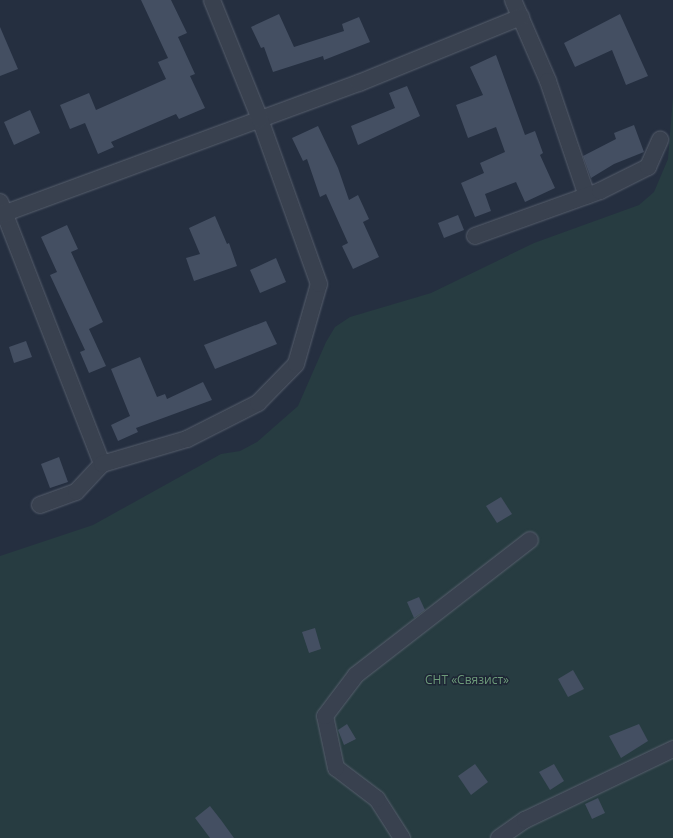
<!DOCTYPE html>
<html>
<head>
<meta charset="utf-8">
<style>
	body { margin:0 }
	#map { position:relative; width:673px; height:838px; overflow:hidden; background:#252f40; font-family:"Open Sans",sans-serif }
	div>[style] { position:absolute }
	.green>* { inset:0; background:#273c41 }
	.building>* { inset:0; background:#444f62 }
	.roads { filter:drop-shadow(0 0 1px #575f6d) drop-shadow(0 0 1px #575f6d) }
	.minor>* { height:16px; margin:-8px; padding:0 8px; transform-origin:8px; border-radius:8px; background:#39414f }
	span { translate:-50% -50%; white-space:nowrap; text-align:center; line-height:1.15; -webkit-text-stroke:3px #1e2635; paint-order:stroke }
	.park-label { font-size:12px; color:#6d9b7a }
</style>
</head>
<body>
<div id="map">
	<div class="green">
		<div style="clip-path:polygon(673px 96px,673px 838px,0 838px,0 556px,93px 525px,221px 454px,240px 451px,257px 442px,298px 406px,326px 342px,335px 327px,350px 317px,431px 293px,534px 243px,639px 205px,654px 192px,668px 159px)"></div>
	</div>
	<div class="building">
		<div style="clip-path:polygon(141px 0,171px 0,187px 33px,178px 37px,195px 74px,190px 76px,205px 108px,179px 119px,176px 114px,111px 142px,114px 147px,98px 154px,85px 123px,70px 129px,60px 105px,89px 93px,96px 110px,166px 79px,158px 62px,168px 58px)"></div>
		<div style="clip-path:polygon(279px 14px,294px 47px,344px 31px,342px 24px,359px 17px,370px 42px,324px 60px,323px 56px,273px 72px,264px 47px,261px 48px,251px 27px)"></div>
		<div style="clip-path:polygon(620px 14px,648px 76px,626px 85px,612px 50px,575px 67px,564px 43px)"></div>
		<div style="clip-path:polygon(0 27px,18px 69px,0 76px)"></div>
		<div style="clip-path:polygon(496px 55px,525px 135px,535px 131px,543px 153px,540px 155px,555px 188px,525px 202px,516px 182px,485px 194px,491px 211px,475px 217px,461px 183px,484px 173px,480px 163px,505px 152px,496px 127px,468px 138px,456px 105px,483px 95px,470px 67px)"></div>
		<div style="clip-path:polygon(407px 86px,420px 116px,358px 145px,351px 126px,395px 108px,389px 93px)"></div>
		<div style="clip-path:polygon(30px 110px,40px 133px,14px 145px,4px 122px)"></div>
		<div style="clip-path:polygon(634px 125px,644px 152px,614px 164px,591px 178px,583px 156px,616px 139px,614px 133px)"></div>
		<div style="clip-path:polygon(318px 126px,338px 168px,349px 200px,358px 195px,369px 219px,363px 222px,379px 257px,353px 269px,342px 246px,348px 243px,326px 194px,320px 197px,307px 159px,303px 161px,292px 138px)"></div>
		<div style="clip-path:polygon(458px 215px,464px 230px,444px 238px,438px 223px)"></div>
		<div style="clip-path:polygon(215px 216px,227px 244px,229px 243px,237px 266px,194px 281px,186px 258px,200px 254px,189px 228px)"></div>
		<div style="clip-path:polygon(67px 225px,78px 249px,71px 252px,103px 322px,89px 329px,106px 366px,89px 373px,80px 352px,85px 350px,50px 275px,57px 272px,41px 237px)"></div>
		<div style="clip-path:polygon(276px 258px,286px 282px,260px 293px,250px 270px)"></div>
		<div style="clip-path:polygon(266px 321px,277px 344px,215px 369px,204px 345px)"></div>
		<div style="clip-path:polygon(26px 341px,32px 357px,14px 363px,9px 347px)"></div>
		<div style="clip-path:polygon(140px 357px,157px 397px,165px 394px,167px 399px,203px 382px,212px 400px,136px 428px,138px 432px,118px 441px,111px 425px,130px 416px,111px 369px)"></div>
		<div style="clip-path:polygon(59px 457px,68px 482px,50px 488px,41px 464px)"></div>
		<div style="clip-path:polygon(501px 497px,512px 514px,497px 523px,486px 506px)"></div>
		<div style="clip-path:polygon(419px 597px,425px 610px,414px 618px,407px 602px)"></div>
		<div style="clip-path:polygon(315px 628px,321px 649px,309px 653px,302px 632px)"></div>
		<div style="clip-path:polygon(573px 670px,584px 689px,568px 697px,558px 679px)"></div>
		<div style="clip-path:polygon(347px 724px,356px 739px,344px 745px,338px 730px)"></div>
		<div style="clip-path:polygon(639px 724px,648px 741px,621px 758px,609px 736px)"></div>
		<div style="clip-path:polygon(475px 764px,488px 782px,471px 795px,458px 776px)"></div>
		<div style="clip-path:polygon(554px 764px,564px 781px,550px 790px,539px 772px)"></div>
		<div style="clip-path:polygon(598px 798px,605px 813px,592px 819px,585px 804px)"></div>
		<div style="clip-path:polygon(210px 806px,221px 820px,234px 838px,210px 838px,195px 818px)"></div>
	</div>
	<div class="roads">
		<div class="minor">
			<div style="left:513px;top:0;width:88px;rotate:66.6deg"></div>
			<div style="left:548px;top:81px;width:121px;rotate:71.3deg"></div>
			<div style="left:0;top:202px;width:281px;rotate:68.7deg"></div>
			<div style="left:0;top:215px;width:382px;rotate:-20.2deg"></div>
			<div style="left:359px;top:83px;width:175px;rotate:-22.2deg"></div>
			<div style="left:475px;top:236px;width:133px;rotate:-19.8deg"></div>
			<div style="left:600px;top:191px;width:54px;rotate:-26.6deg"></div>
			<div style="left:648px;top:167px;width:30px;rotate:-66deg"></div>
			<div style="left:40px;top:505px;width:38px;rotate:-20deg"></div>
			<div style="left:76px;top:492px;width:38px;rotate:-47deg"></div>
			<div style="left:102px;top:464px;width:89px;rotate:-16.4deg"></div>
			<div style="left:187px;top:439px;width:80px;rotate:-26.9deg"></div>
			<div style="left:258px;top:403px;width:54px;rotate:-45.7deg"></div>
			<div style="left:296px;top:364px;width:83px;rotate:-74deg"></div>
			<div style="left:319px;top:284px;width:175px;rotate:-109.7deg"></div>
			<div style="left:260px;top:119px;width:128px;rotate:-112deg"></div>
			<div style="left:402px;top:838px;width:46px;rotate:-122.7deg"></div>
			<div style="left:377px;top:799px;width:51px;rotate:-142.9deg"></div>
			<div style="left:336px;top:768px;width:53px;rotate:-101.9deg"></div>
			<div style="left:325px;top:716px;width:51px;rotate:-52.9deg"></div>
			<div style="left:356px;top:675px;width:220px;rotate:-37.8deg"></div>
			<div style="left:499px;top:838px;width:32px;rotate:-35deg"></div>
			<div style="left:525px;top:820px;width:164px;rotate:-25.6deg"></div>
		</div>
	</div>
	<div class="park-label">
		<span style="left:467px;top:680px">СНТ «Связист»</span>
	</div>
</div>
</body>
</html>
